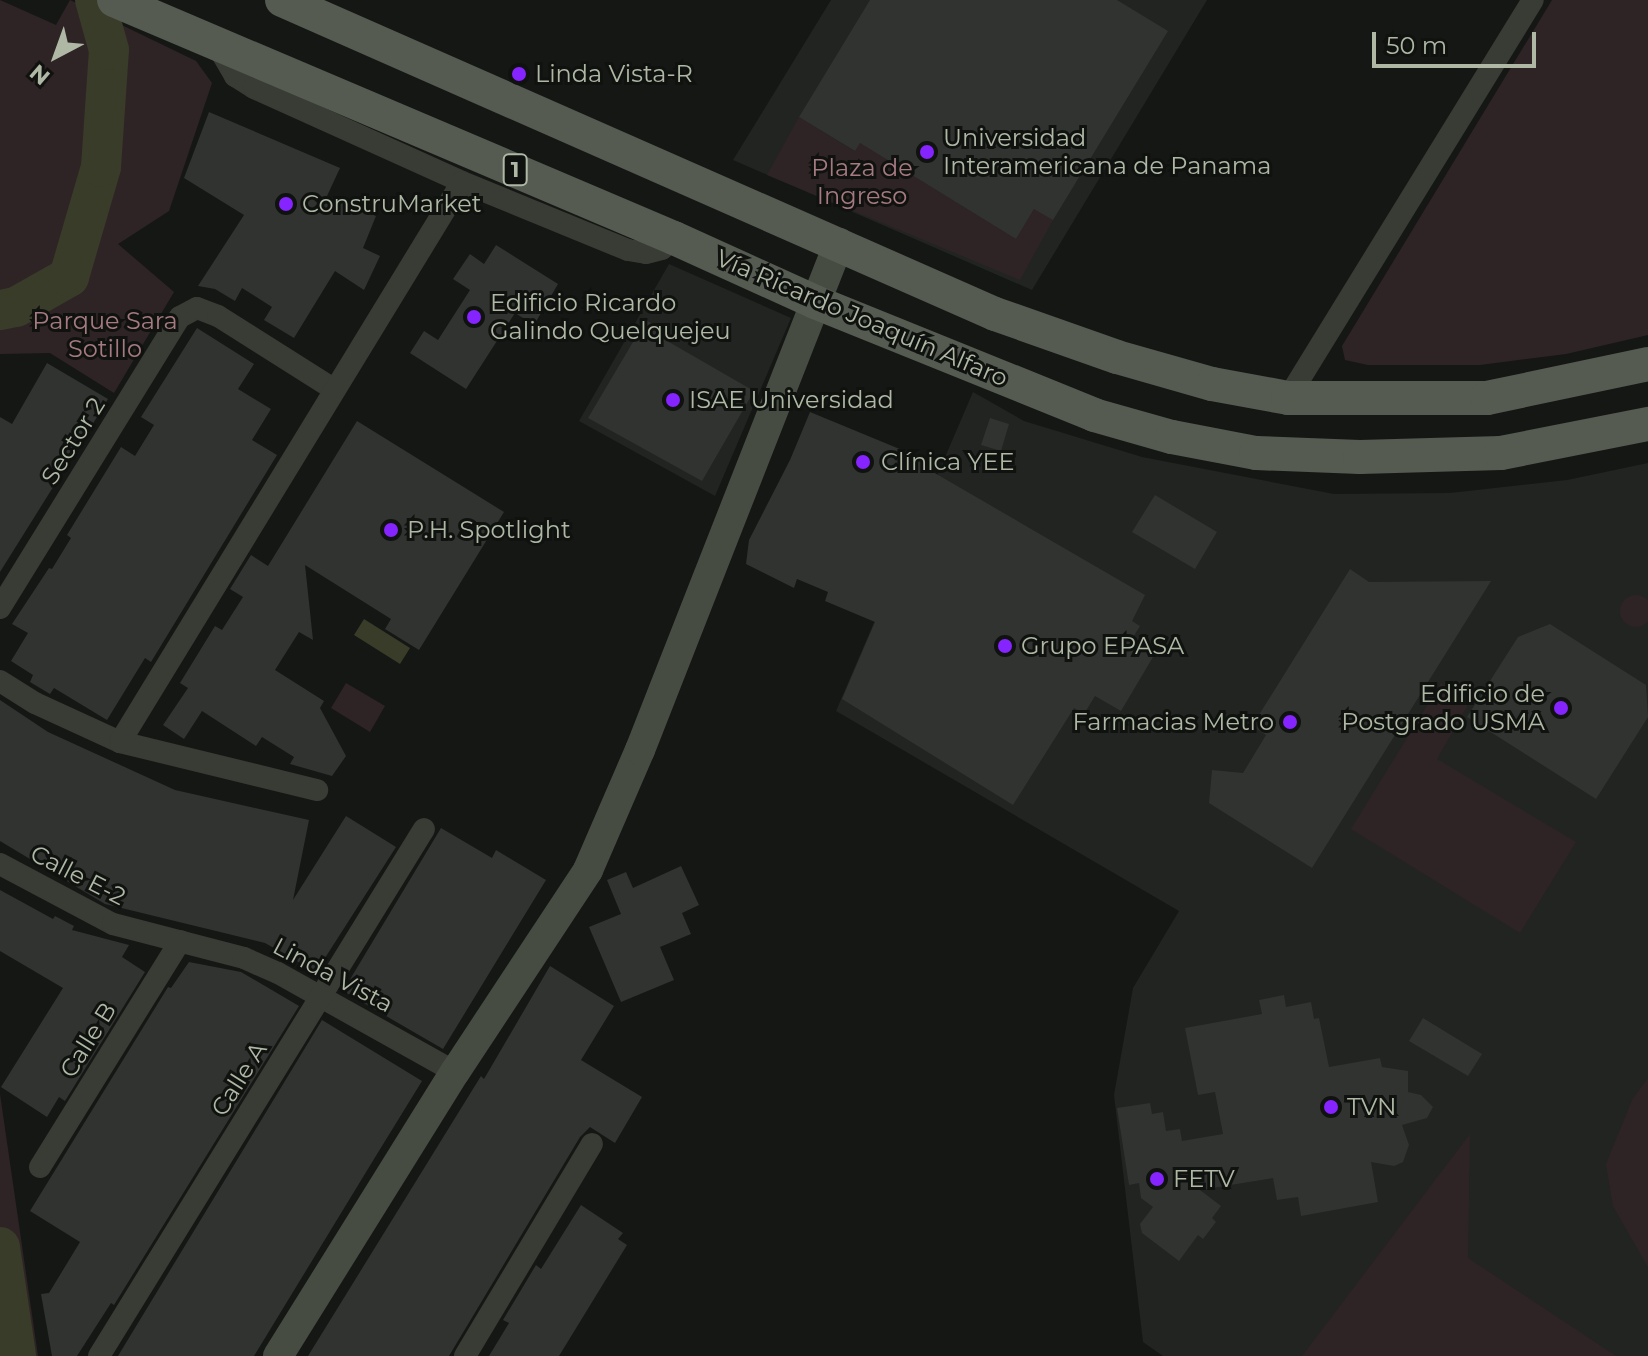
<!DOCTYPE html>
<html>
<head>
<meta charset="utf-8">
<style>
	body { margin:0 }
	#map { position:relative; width:1648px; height:1356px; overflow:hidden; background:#151714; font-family:Montserrat,sans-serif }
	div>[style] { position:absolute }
	.built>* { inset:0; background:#212420 }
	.green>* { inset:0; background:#2f2425 }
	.round { border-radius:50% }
	.water>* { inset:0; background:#383c29 }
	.river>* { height:40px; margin:-20px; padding:0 20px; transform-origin:20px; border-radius:20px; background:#383c29 }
	.building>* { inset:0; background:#30332f }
	.street>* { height:22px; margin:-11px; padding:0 11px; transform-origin:11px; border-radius:11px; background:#383c35 }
	.secondary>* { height:30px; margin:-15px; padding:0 15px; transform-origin:15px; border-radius:15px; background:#474c43 }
	.primary>* { height:34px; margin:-17px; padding:0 17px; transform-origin:17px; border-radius:17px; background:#555b51 }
	.dots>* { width:22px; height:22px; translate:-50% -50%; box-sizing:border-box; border:4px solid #10120f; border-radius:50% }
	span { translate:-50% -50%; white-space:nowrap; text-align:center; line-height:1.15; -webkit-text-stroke:6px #10120f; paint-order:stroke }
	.shield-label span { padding:2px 6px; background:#10120f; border:2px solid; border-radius:6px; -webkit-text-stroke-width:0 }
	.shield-label { font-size:22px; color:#afb8a5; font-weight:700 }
	.poi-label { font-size:24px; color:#afb8a5 }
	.left { translate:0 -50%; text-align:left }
	.right { translate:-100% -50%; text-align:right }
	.park-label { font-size:24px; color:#a57a81 }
	.street-label { font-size:24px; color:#afb8a5 }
	.north { position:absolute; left:16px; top:16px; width:80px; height:80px; -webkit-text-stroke:6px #10120f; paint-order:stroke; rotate:221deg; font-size:22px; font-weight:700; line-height:32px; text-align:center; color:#afb8a5 }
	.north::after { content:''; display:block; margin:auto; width:28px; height:36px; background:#afb8a5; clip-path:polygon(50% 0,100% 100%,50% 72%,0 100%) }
	.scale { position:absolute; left:1372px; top:32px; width:164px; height:36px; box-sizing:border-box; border:4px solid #afb8a5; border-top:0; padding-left:10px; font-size:24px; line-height:28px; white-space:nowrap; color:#afb8a5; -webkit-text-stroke:6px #10120f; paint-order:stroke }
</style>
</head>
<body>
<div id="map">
	<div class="built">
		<div style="clip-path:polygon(831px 0,1207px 0,1032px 290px,733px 160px)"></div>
		<div style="clip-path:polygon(669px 264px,791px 318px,715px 496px,579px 421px)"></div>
		<div style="clip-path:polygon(973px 392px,1024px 421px,1142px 457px,1334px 494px,1450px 493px,1567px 480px,1648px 463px,1648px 1356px,1163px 1356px,1143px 1342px,1114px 1095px,1133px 988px,1179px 911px,836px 711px)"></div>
	</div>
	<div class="green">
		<div style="clip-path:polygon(0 0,56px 25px,70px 0,196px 61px,212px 83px,169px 211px,118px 244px,174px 292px,114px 393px,50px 353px,0 354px)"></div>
		<div style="clip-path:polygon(1552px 0,1648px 0,1648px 335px,1566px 354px,1480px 365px,1368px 365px,1345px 360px,1342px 346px)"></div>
		<div style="clip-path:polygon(799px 117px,854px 151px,860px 143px,1016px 239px,1035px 208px,1053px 220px,1020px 280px,767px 175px)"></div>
		<div class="round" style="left:1620px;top:595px;width:32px;height:32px"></div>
		<div style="clip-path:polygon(346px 683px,385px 706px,370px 732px,331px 708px)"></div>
		<div style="clip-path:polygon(1441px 683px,1469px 703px,1437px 759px,1576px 842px,1520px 933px,1351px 829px)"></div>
		<div style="clip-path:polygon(1648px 1078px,1648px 1267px,1613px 1206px,1606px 1164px,1632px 1100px)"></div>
		<div style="clip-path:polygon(0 1094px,38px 1356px,0 1356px)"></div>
		<div style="clip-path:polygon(1470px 1134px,1468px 1258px,1616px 1356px,1302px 1356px)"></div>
	</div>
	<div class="water">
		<div style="clip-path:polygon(364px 619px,410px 648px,400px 664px,354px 635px)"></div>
	</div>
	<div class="river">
		<div style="left:0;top:310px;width:16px;rotate:-11deg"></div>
		<div style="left:16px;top:307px;width:61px;rotate:-29.5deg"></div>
		<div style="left:69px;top:277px;width:115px;rotate:-73.8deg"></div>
		<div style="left:101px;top:167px;width:117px;rotate:-86.1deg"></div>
		<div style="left:109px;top:50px;width:52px;rotate:-105.6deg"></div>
		<div style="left:0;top:1247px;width:110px;rotate:81.6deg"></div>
	</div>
	<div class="building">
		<div style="clip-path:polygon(870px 0,1117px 0,1168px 31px,1053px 220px,1034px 209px,1016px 239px,860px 143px,855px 151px,799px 117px)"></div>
		<div style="clip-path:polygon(209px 112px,340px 168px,327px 196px,376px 216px,363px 248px,380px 256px,364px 290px,335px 271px,294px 338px,264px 320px,272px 307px,242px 288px,235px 301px,215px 289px,198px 286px,244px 215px,184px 178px)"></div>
		<div style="clip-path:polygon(496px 245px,558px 284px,534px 325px,515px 313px,466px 389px,410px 353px,424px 331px,438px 340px,470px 290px,453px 279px,470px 254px,484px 264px)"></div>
		<div style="clip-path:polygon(646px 320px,673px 336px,669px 342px,754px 391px,702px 481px,588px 418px)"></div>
		<div style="clip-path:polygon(197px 328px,254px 364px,238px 389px,271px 409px,252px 440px,277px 455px,151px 662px,145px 658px,107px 720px,54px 688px,50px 694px,30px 682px,33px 675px,11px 661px,28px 633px,12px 624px,49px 568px,52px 569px,71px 538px,67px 535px,121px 447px,135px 456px,154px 425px,141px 417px)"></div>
		<div style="clip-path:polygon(47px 363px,108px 399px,89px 430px,86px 428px,66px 458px,70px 460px,0 572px,0 417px,12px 424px)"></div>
		<div style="clip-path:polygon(810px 412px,936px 464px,933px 472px,1145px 595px,1132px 621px,1140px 626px,1132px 639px,1156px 652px,1121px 711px,1095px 696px,1084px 714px,1074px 708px,1013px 805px,842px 699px,875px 622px,825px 601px,828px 592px,797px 579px,794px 588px,746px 564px,749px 540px,790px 460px)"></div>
		<div style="clip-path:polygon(990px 418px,1009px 424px,1001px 451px,981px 445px)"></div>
		<div style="clip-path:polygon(357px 421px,504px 512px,419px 650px,385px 629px,391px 619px,305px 565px,313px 640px,299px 632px,275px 670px,324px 701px,320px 708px,346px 756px,332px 776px,290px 764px,294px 757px,262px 737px,256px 746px,202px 711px,184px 739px,163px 725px,188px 688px,180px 683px,215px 626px,222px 630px,243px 597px,230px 589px,251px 555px,268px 566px)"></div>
		<div style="clip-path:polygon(1155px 495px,1217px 532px,1195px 569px,1132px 532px)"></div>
		<div style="clip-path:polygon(1350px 569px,1369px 582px,1491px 581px,1312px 868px,1209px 803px,1212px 770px,1243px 773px,1266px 735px,1252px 726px)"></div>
		<div style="clip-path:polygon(1550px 624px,1646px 685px,1648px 717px,1596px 799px,1467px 717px,1518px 637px)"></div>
		<div style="clip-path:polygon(0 700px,48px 732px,175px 790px,309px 820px,293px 900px,346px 816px,396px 847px,316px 972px,265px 943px,105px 904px,0 841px)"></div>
		<div style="clip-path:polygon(441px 828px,492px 858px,496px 850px,546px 880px,443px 1049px,343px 991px)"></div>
		<div style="clip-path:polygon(681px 866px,699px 905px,682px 913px,691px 934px,660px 947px,674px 980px,621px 1002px,589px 927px,621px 914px,607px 880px,626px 872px,633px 888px)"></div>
		<div style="clip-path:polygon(0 890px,53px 919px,55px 916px,74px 926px,72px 930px,129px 945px,122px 957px,145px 972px,65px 1101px,59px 1097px,47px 1117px,1px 1087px,63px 988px,0 951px)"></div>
		<div style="clip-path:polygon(189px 962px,241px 972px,299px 1006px,114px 1305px,111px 1303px,77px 1356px,52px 1356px,41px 1294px,49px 1293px,80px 1242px,30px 1211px,168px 987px,171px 988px)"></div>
		<div style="clip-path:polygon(550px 966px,614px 1006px,581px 1060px,642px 1097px,615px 1143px,590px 1127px,580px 1137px,449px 1356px,308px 1356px,481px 1076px,484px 1079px)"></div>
		<div style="clip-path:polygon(1284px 995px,1286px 1007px,1311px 1002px,1314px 1019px,1319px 1018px,1329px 1067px,1380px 1058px,1382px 1067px,1408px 1071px,1408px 1092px,1421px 1095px,1433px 1107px,1427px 1118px,1402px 1125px,1409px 1145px,1403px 1162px,1394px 1166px,1371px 1162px,1378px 1202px,1301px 1216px,1298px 1197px,1277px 1200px,1273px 1178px,1200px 1190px,1221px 1206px,1212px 1218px,1216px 1222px,1203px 1239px,1198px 1235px,1179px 1261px,1142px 1233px,1140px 1224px,1153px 1207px,1141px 1198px,1139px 1183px,1129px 1185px,1117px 1108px,1150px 1103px,1152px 1114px,1163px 1112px,1166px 1131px,1180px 1129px,1182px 1141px,1223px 1134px,1215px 1092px,1198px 1095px,1185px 1028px,1262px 1014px,1259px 1000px)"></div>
		<div style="clip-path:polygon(1423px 1018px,1482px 1054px,1468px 1076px,1409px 1041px)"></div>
		<div style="clip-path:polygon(322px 1020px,422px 1081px,374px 1159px,254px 1356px,118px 1356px)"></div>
		<div style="clip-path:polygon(581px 1205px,623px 1233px,618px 1239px,627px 1245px,559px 1356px,489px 1356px,509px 1323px,503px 1320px,536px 1265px,541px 1269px)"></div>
	</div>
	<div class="street">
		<div style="left:214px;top:40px;width:42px;rotate:59.7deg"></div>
		<div style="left:235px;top:76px;width:22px;rotate:32deg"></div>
		<div style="left:254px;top:88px;width:228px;rotate:24.3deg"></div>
		<div style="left:462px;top:182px;width:179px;rotate:22.3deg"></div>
		<div style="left:628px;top:250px;width:18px;rotate:9deg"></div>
		<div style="left:646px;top:253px;width:16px;rotate:-14deg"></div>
		<div style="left:662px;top:249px;width:16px;rotate:-43deg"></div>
		<div style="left:1288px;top:398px;width:467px;rotate:-58.4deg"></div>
		<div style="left:0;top:608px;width:342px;rotate:-58.3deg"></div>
		<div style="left:180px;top:317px;width:19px;rotate:-28deg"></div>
		<div style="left:197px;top:308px;width:22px;rotate:21deg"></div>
		<div style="left:218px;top:316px;width:138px;rotate:32.3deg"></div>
		<div style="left:0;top:681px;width:41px;rotate:32.2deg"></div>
		<div style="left:35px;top:703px;width:94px;rotate:24.6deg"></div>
		<div style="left:120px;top:742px;width:203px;rotate:13.7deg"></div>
		<div style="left:120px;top:742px;width:656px;rotate:-58.59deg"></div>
		<div style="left:0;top:864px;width:128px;rotate:28deg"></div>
		<div style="left:113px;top:924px;width:135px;rotate:14.5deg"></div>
		<div style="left:244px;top:958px;width:37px;rotate:24deg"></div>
		<div style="left:278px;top:973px;width:203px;rotate:29.2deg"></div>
		<div style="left:40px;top:1167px;width:266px;rotate:-58.2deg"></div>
		<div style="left:99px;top:1356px;width:619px;rotate:-58.34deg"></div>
		<div style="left:465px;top:1356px;width:247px;rotate:-59.1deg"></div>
	</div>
	<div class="secondary">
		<div style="left:278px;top:1356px;width:335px;rotate:-58.1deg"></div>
		<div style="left:455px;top:1072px;width:242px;rotate:-56.6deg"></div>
		<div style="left:588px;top:870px;width:131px;rotate:-66.6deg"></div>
		<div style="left:640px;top:750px;width:545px;rotate:-68.57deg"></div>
	</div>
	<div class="primary">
		<div style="left:114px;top:0;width:608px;rotate:23.03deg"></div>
		<div style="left:674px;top:238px;width:155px;rotate:24.4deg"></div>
		<div style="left:815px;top:302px;width:301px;rotate:22deg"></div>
		<div style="left:1094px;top:415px;width:81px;rotate:15.8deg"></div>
		<div style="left:1172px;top:437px;width:86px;rotate:10.8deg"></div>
		<div style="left:1256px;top:453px;width:104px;rotate:2.2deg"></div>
		<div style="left:1360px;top:457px;width:141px;rotate:-1.6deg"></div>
		<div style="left:1501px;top:453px;width:150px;rotate:-11.2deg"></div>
		<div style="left:282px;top:0;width:779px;rotate:23.77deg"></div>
		<div style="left:995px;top:314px;width:129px;rotate:19.4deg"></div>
		<div style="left:1117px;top:357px;width:99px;rotate:15.9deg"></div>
		<div style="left:1212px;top:384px;width:77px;rotate:10.4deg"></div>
		<div style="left:1288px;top:398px;width:199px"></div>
		<div style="left:1487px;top:398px;width:165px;rotate:-11.9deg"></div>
	</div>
	<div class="dots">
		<div style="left:519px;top:74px;background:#8524ff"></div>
		<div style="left:927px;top:152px;background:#8524ff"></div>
		<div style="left:286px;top:204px;background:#8524ff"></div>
		<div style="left:474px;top:317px;background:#8524ff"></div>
		<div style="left:673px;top:400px;background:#8524ff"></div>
		<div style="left:863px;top:462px;background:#8524ff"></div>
		<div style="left:391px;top:530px;background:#8524ff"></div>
		<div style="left:1005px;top:646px;background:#8524ff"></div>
		<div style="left:1561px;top:708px;background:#8524ff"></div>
		<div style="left:1290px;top:722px;background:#8524ff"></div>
		<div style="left:1331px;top:1107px;background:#8524ff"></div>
		<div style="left:1157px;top:1179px;background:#8524ff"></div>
	</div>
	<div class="shield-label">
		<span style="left:515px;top:170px">1</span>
	</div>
	<div class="poi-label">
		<span class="left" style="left:535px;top:74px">Linda Vista-R</span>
		<span class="left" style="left:943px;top:152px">Universidad<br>Interamericana de Panama</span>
		<span class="left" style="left:302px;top:204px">ConstruMarket</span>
		<span class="left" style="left:490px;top:317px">Edificio Ricardo<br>Galindo Quelquejeu</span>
		<span class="left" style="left:689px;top:400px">ISAE Universidad</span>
		<span class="left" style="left:881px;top:462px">Clínica YEE</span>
		<span class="left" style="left:407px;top:530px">P.H. Spotlight</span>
		<span class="left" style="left:1021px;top:646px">Grupo EPASA</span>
		<span class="right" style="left:1545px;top:708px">Edificio de<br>Postgrado USMA</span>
		<span class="right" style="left:1274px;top:722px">Farmacias Metro</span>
		<span class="left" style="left:1347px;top:1107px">TVN</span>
		<span class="left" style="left:1173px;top:1179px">FETV</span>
	</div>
	<div class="park-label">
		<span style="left:862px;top:182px">Plaza de<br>Ingreso</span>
		<span style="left:105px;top:335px">Parque Sara<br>Sotillo</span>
	</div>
	<div class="street-label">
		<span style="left:862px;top:318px;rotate:23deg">Vía Ricardo Joaquín Alfaro</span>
		<span style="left:73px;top:441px;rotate:-58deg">Sector 2</span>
		<span style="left:78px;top:875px;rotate:27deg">Calle E-2</span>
		<span style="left:333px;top:975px;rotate:28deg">Linda Vista</span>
		<span style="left:88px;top:1040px;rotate:-58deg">Calle B</span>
		<span style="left:239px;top:1079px;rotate:-58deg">Calle A</span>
	</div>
	<div class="north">N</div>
	<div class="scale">50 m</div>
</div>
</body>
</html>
